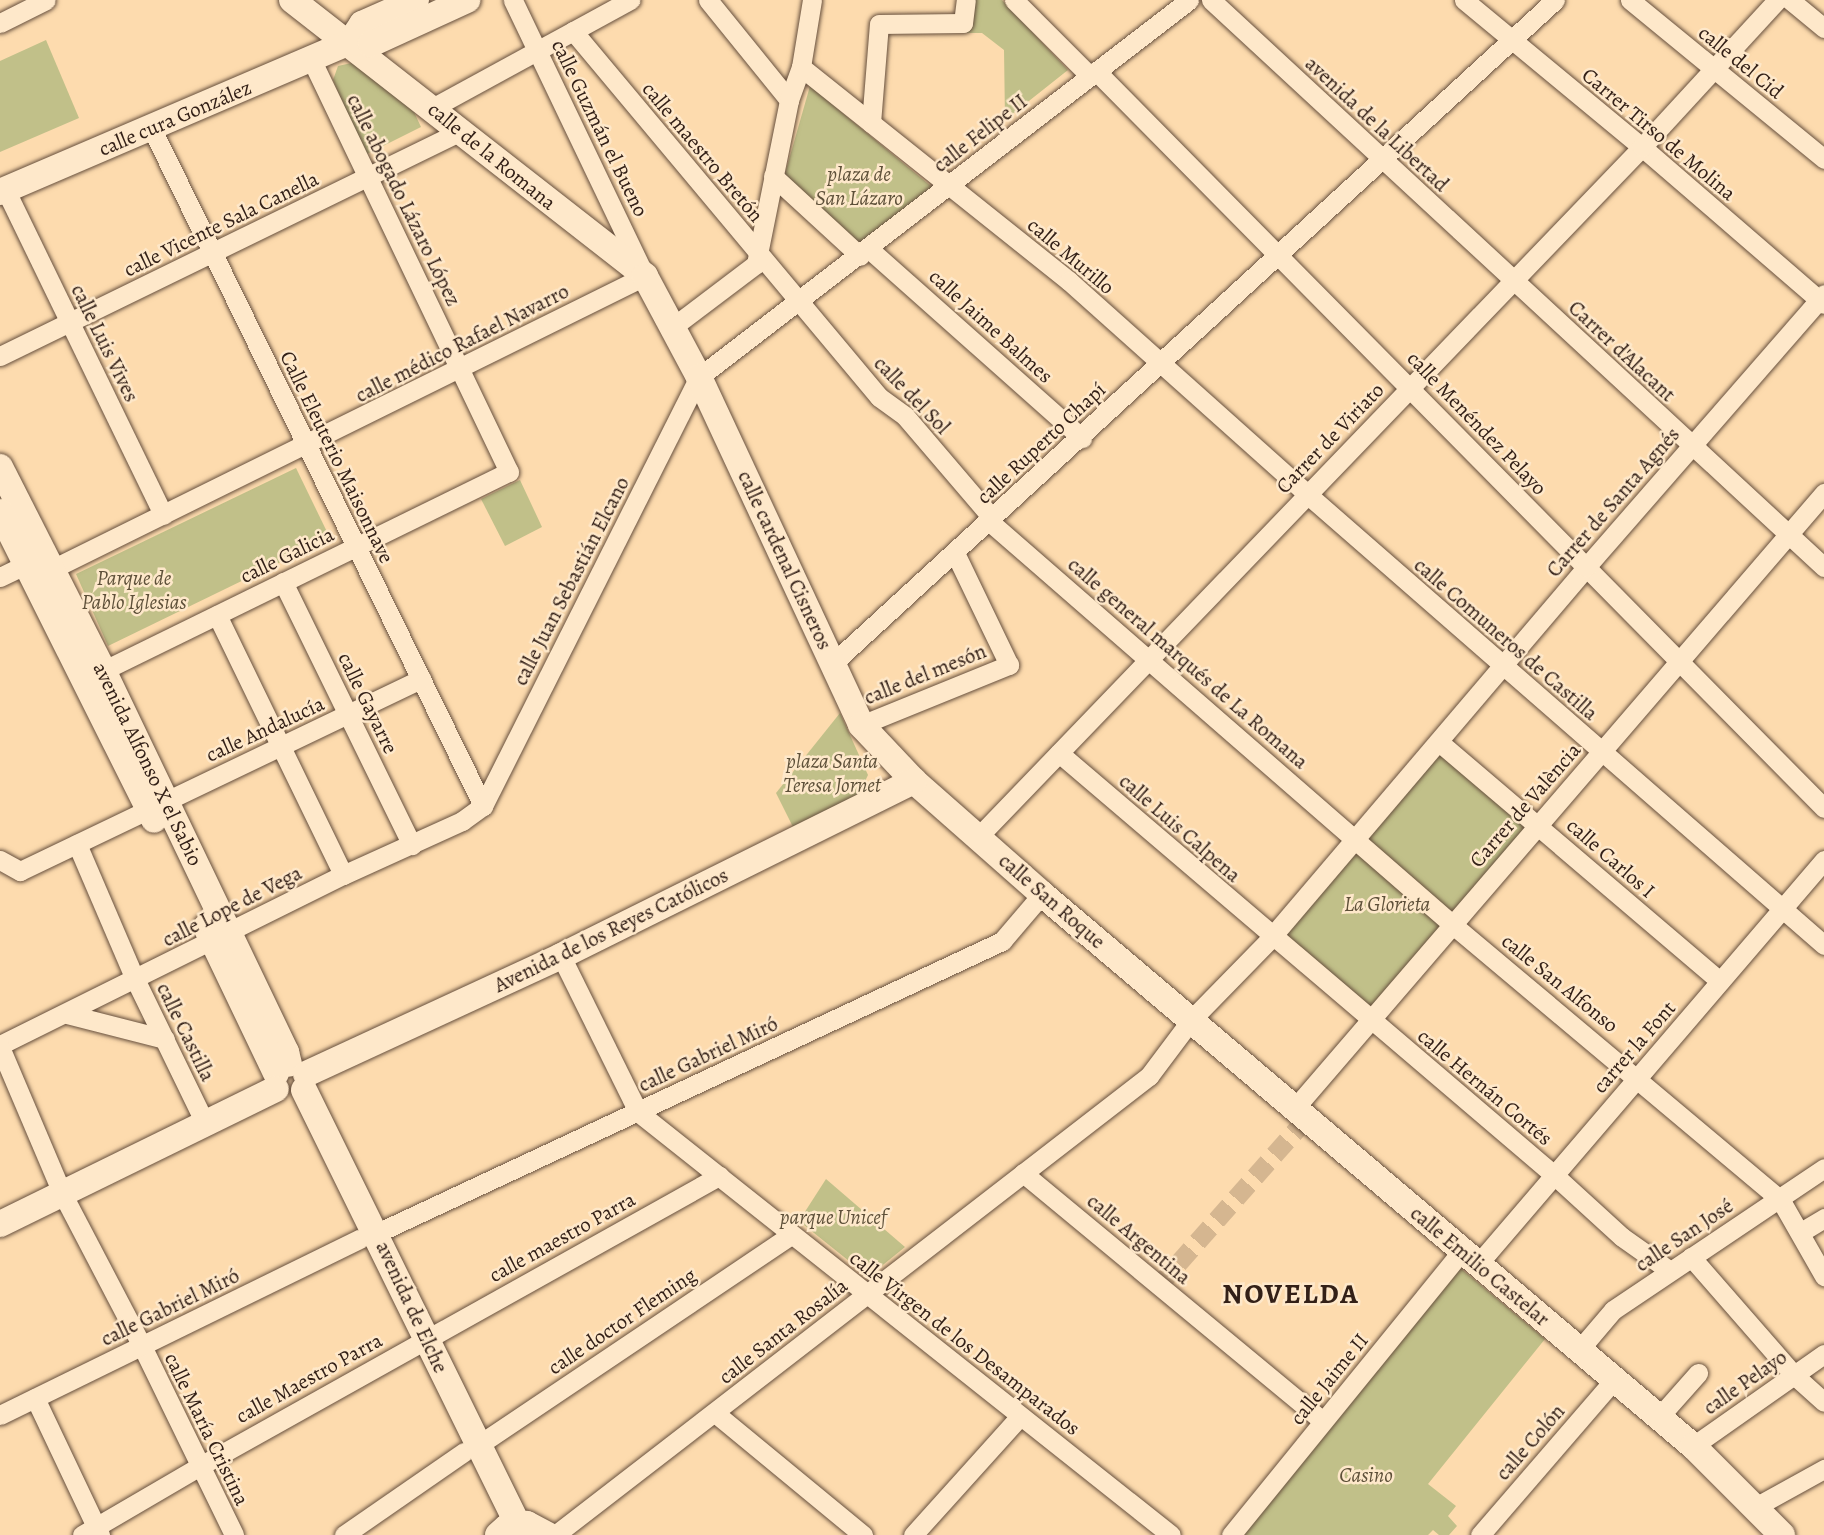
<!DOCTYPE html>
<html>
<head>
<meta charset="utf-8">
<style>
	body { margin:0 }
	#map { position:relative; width:1824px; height:1535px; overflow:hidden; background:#fddbae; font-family:Alegreya,serif }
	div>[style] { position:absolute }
	.green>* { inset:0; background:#c1c089 }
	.street-tunnel>* { height:19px; margin-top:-9.5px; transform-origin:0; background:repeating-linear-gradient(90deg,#d5b690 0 19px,transparent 0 29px) }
	.roads { filter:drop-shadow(0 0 2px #664f3d) drop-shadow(0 0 2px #664f3d) }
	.street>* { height:19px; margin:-9.5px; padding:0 9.5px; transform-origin:9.5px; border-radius:9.5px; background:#fee8ca }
	.secondary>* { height:26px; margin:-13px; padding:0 13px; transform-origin:13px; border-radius:13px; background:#fee8ca }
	span { translate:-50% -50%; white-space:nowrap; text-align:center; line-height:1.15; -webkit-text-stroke:5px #fee8ca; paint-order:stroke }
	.street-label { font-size:21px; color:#332017 }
	.park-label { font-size:21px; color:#5e5039; font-style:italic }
	.district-label { font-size:28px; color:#332017; font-weight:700; letter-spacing:2px }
</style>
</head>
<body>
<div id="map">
	<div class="green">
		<div style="clip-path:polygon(972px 0,1002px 0,1068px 70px,1005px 120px,1004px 50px,982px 33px,967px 33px)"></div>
		<div style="clip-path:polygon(46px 40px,79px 118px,0 152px,0 61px)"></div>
		<div style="clip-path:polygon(356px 62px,414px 112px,421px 127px,365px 155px,333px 80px,338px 66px)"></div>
		<div style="clip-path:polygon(810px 86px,932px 187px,857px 247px,784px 177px)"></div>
		<div style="clip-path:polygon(296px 468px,330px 538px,108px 646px,76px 574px)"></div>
		<div style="clip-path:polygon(520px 480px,542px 527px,505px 546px,481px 499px)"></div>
		<div style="clip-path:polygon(840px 713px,868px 775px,859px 794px,793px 827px,776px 793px)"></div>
		<div style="clip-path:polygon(1442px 752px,1530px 826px,1372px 1010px,1282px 937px)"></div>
		<div style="clip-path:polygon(826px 1179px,905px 1247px,873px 1273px,864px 1273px,799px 1221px)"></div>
		<div style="clip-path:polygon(1459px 1267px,1545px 1339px,1428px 1484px,1456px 1506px,1448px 1516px,1457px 1526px,1449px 1535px,1439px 1535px,1433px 1530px,1428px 1535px,1238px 1535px)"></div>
	</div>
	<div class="street-tunnel">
		<div style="left:1159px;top:1285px;width:222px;rotate:-48.5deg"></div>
	</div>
	<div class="roads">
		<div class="street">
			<div style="left:708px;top:0;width:129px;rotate:51deg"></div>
			<div style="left:1014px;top:0;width:107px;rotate:45deg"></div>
			<div style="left:1211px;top:0;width:835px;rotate:42.77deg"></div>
			<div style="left:1464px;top:0;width:231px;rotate:39.6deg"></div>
			<div style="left:1642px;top:147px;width:240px;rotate:40.8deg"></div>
			<div style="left:1630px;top:0;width:251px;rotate:39.3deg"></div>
			<div style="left:1790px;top:0;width:44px;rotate:39.5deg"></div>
			<div style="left:0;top:23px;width:51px;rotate:-26.6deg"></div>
			<div style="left:573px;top:31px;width:477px;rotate:50.1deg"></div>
			<div style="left:879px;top:397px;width:32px;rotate:36deg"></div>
			<div style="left:905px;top:416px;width:135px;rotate:49.5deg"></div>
			<div style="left:801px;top:67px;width:343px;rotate:38.6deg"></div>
			<div style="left:1069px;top:281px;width:319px;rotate:41.8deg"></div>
			<div style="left:1307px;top:494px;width:686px;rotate:41.1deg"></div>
			<div style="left:1096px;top:71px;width:1036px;rotate:45.35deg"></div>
			<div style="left:432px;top:108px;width:226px;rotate:-28.6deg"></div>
			<div style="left:871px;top:123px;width:99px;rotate:-85.4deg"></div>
			<div style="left:879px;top:24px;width:84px;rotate:-0.7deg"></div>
			<div style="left:963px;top:23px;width:23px;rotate:-83deg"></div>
			<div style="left:151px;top:127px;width:756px;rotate:63.94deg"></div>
			<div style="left:773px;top:176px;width:118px;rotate:42.6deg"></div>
			<div style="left:6px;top:191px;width:360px;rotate:64.1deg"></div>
			<div style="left:869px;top:249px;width:285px;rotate:41.6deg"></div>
			<div style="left:674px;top:326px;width:103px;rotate:-37.1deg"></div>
			<div style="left:756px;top:264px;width:167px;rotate:-78.6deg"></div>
			<div style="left:789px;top:100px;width:35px;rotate:-70deg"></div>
			<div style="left:801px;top:67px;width:68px;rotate:-80.7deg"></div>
			<div style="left:0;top:356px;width:513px;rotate:-26.02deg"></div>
			<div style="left:990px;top:522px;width:614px;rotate:41.04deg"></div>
			<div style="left:1453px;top:925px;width:427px;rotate:40deg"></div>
			<div style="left:1780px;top:1199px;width:89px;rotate:60.3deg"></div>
			<div style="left:42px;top:574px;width:673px;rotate:-26.3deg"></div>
			<div style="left:645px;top:276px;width:306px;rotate:-115.6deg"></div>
			<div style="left:0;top:577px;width:30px;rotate:-26deg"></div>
			<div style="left:283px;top:582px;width:293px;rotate:63.9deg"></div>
			<div style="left:217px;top:615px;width:289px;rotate:64.1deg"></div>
			<div style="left:833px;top:663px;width:980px;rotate:-42.56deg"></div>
			<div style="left:94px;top:675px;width:462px;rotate:-26.1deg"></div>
			<div style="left:509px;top:472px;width:457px;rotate:-115.6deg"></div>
			<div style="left:861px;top:725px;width:160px;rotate:-22.1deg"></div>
			<div style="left:1009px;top:665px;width:124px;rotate:-115.7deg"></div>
			<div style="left:1439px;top:742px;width:369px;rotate:40.4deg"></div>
			<div style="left:1059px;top:753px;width:649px;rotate:40.44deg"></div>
			<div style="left:1553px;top:1174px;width:93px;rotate:42.4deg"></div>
			<div style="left:1622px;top:1237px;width:59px;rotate:35.3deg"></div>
			<div style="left:978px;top:837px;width:958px;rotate:-46.1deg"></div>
			<div style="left:1642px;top:147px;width:200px;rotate:-47.4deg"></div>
			<div style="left:77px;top:844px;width:147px;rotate:66.8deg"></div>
			<div style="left:135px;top:979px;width:160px;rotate:64.1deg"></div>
			<div style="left:0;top:860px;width:23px;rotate:29deg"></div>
			<div style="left:20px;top:871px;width:445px;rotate:-25.6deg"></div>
			<div style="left:561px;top:956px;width:174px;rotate:63.7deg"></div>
			<div style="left:638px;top:1112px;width:680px;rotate:38.44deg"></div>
			<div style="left:67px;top:1014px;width:101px;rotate:14.3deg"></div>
			<div style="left:0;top:1045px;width:383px;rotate:-26.4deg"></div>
			<div style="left:343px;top:875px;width:131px;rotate:-24.4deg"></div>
			<div style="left:462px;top:821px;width:26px;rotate:-36deg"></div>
			<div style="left:483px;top:806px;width:480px;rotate:-63.3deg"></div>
			<div style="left:699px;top:377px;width:618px;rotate:-37.57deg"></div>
			<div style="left:0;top:1047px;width:159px;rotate:67deg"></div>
			<div style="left:62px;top:1193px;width:173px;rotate:62.4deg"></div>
			<div style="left:142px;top:1346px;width:210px;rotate:64deg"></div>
			<div style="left:1294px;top:1109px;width:813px;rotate:-49.29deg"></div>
			<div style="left:1023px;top:1173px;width:389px;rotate:39.6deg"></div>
			<div style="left:1801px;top:1232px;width:27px;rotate:-31deg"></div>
			<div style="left:377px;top:1233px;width:690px;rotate:-25.04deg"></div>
			<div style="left:1002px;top:941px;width:62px;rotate:-49.6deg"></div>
			<div style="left:1691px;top:1257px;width:157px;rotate:48.9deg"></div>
			<div style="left:1794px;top:1375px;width:40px;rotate:42deg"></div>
			<div style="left:1478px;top:1264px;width:532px;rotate:-49.42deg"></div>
			<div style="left:1579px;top:1350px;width:52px;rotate:-49.6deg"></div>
			<div style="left:1613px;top:1310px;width:254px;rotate:-33.9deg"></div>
			<div style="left:35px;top:1398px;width:152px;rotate:64.6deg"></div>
			<div style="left:715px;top:1413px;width:192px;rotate:39.5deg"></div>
			<div style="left:0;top:1415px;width:401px;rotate:-26.1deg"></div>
			<div style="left:1659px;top:1417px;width:59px;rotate:-48.4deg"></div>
			<div style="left:477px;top:1446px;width:378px;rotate:-33.9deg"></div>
			<div style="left:1693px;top:1446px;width:160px;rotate:-35.1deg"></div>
			<div style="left:1757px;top:1506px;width:77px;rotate:-28.9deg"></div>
			<div style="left:82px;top:1535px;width:137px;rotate:-30.3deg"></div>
			<div style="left:200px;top:1466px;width:595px;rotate:-29.2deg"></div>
			<div style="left:344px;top:1535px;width:146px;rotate:-34.7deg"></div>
			<div style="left:555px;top:1535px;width:751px;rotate:-37.69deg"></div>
			<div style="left:1149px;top:1076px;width:70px;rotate:-53.1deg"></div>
			<div style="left:1191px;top:1020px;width:112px;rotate:-45.7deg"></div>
			<div style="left:1269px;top:940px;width:490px;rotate:-49.6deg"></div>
			<div style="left:1586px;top:567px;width:362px;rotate:-48.9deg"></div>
			<div style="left:913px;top:1535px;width:160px;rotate:-48deg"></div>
			<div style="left:1231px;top:1535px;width:366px;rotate:-50.9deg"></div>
			<div style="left:1480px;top:1535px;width:205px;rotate:-49.2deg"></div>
		</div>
		<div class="secondary">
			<div style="left:292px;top:0;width:448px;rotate:38deg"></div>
			<div style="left:645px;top:276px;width:115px;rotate:61.9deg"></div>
			<div style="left:699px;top:377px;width:384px;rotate:65deg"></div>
			<div style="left:861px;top:725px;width:77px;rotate:46.6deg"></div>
			<div style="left:914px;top:781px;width:171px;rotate:41.4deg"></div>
			<div style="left:1042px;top:894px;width:854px;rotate:40.3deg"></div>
			<div style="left:1693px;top:1446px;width:126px;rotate:45deg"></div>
			<div style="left:350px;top:42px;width:22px;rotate:-56deg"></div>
			<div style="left:362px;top:24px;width:59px;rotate:-24deg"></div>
			<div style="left:0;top:192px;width:381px;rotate:-23.2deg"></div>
			<div style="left:350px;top:42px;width:21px;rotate:5deg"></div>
			<div style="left:371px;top:44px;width:106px;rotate:-24.6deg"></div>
			<div style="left:0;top:467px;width:228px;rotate:63.1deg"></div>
			<div style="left:103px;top:670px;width:424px;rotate:64.4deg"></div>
			<div style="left:286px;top:1052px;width:12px;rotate:76deg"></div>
			<div style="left:0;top:512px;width:344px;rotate:63.4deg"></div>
			<div style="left:206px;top:927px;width:162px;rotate:64.4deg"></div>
			<div style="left:306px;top:1074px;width:281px;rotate:-24.8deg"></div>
			<div style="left:561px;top:956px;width:394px;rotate:-26.4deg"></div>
			<div style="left:304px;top:1090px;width:484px;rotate:63.8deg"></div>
			<div style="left:0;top:1224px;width:307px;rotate:-26.1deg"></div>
			<div style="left:498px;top:1535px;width:12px;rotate:-42deg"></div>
			<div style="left:507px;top:1527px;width:20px;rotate:-9deg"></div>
			<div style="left:527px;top:1524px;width:24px;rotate:28deg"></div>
		</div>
	</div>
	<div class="street-label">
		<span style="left:1741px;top:62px;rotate:39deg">calle del Cid</span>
		<span style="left:175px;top:118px;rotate:-23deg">calle cura González</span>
		<span style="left:1377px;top:124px;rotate:43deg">avenida de la Libertad</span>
		<span style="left:600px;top:128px;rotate:64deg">calle Guzmán el Bueno</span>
		<span style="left:980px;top:133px;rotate:-38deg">calle Felipe II</span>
		<span style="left:1659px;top:134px;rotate:40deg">Carrer Tirso de Molina</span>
		<span style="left:703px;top:152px;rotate:50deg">calle maestro Bretón</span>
		<span style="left:492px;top:156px;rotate:39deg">calle de la Romana</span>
		<span style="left:404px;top:200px;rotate:64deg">calle abogado Lázaro López</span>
		<span style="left:221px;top:224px;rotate:-26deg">calle Vicente Sala Canella</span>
		<span style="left:1071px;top:256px;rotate:40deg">calle Murillo</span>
		<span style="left:991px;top:326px;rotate:42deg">calle Jaime Balmes</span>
		<span style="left:105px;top:343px;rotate:64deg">calle Luis Vives</span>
		<span style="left:462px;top:343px;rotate:-27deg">calle médico Rafael Navarro</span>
		<span style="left:1622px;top:351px;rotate:43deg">Carrer d'Alacant</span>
		<span style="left:912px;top:395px;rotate:46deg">calle del Sol</span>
		<span style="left:1477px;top:423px;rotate:46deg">calle Menéndez Pelayo</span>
		<span style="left:1330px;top:438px;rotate:-46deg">Carrer de Viriato</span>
		<span style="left:1041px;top:443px;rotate:-43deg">calle Ruperto Chapí</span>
		<span style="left:337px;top:457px;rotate:64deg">Calle Eleuterio Maisonnave</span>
		<span style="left:1613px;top:502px;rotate:-49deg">Carrer de Santa Agnés</span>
		<span style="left:287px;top:555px;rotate:-26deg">calle Galicia</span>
		<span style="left:785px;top:560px;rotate:65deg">calle cardenal Cisneros</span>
		<span style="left:571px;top:581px;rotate:-63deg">calle Juan Sebastián Elcano</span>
		<span style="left:1506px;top:639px;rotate:41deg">calle Comuneros de Castilla</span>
		<span style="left:1188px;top:663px;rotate:41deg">calle general marqués de La Romana</span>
		<span style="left:925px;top:674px;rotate:-22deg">calle del mesón</span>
		<span style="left:368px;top:703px;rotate:64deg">calle Gayarre</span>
		<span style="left:265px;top:729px;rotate:-25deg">calle Andalucía</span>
		<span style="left:148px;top:764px;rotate:64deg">avenida Alfonso X el Sabio</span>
		<span style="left:1525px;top:805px;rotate:-49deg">Carrer de València</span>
		<span style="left:1180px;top:828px;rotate:41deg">calle Luis Calpena</span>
		<span style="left:1611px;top:858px;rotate:41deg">calle Carlos I</span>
		<span style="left:1052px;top:901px;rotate:41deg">calle San Roque</span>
		<span style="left:232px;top:906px;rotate:-27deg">calle Lope de Vega</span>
		<span style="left:611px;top:930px;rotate:-26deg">Avenida de los Reyes Católicos</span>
		<span style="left:1560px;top:983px;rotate:39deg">calle San Alfonso</span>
		<span style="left:186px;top:1032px;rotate:64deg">calle Castilla</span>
		<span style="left:1634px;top:1047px;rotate:-49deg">carrer la Font</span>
		<span style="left:708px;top:1054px;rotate:-25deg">calle Gabriel Miró</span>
		<span style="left:1485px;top:1087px;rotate:40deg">calle Hernán Cortés</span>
		<span style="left:1684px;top:1235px;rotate:-34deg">calle San José</span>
		<span style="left:562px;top:1237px;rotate:-29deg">calle maestro Parra</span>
		<span style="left:1139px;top:1239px;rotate:40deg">calle Argentina</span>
		<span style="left:1480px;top:1266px;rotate:40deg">calle Emilio Castelar</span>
		<span style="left:170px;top:1307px;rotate:-26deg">calle Gabriel Miró</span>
		<span style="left:412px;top:1307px;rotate:65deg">avenida de Elche</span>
		<span style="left:622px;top:1321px;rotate:-34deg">calle doctor Fleming</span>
		<span style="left:783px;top:1331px;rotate:-38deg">calle Santa Rosalía</span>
		<span style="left:965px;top:1343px;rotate:38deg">calle Virgen de los Desamparados</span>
		<span style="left:309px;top:1378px;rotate:-29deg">calle Maestro Parra</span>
		<span style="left:1329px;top:1379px;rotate:-51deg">calle Jaime II</span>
		<span style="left:1745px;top:1382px;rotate:-35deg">calle Pelayo</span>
		<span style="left:207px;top:1429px;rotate:64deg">calle María Cristina</span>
		<span style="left:1530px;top:1442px;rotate:-49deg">calle Colón</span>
	</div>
	<div class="park-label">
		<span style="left:859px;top:186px">plaza de<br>San Lázaro</span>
		<span style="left:134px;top:590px">Parque de<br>Pablo Iglesias</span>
		<span style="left:832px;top:773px">plaza Santa<br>Teresa Jornet</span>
		<span style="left:1387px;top:904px">La Glorieta</span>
		<span style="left:833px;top:1217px">parque Unicef</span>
		<span style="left:1366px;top:1475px">Casino</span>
	</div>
	<div class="district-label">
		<span style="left:1291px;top:1294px">NOVELDA</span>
	</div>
</div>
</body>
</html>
